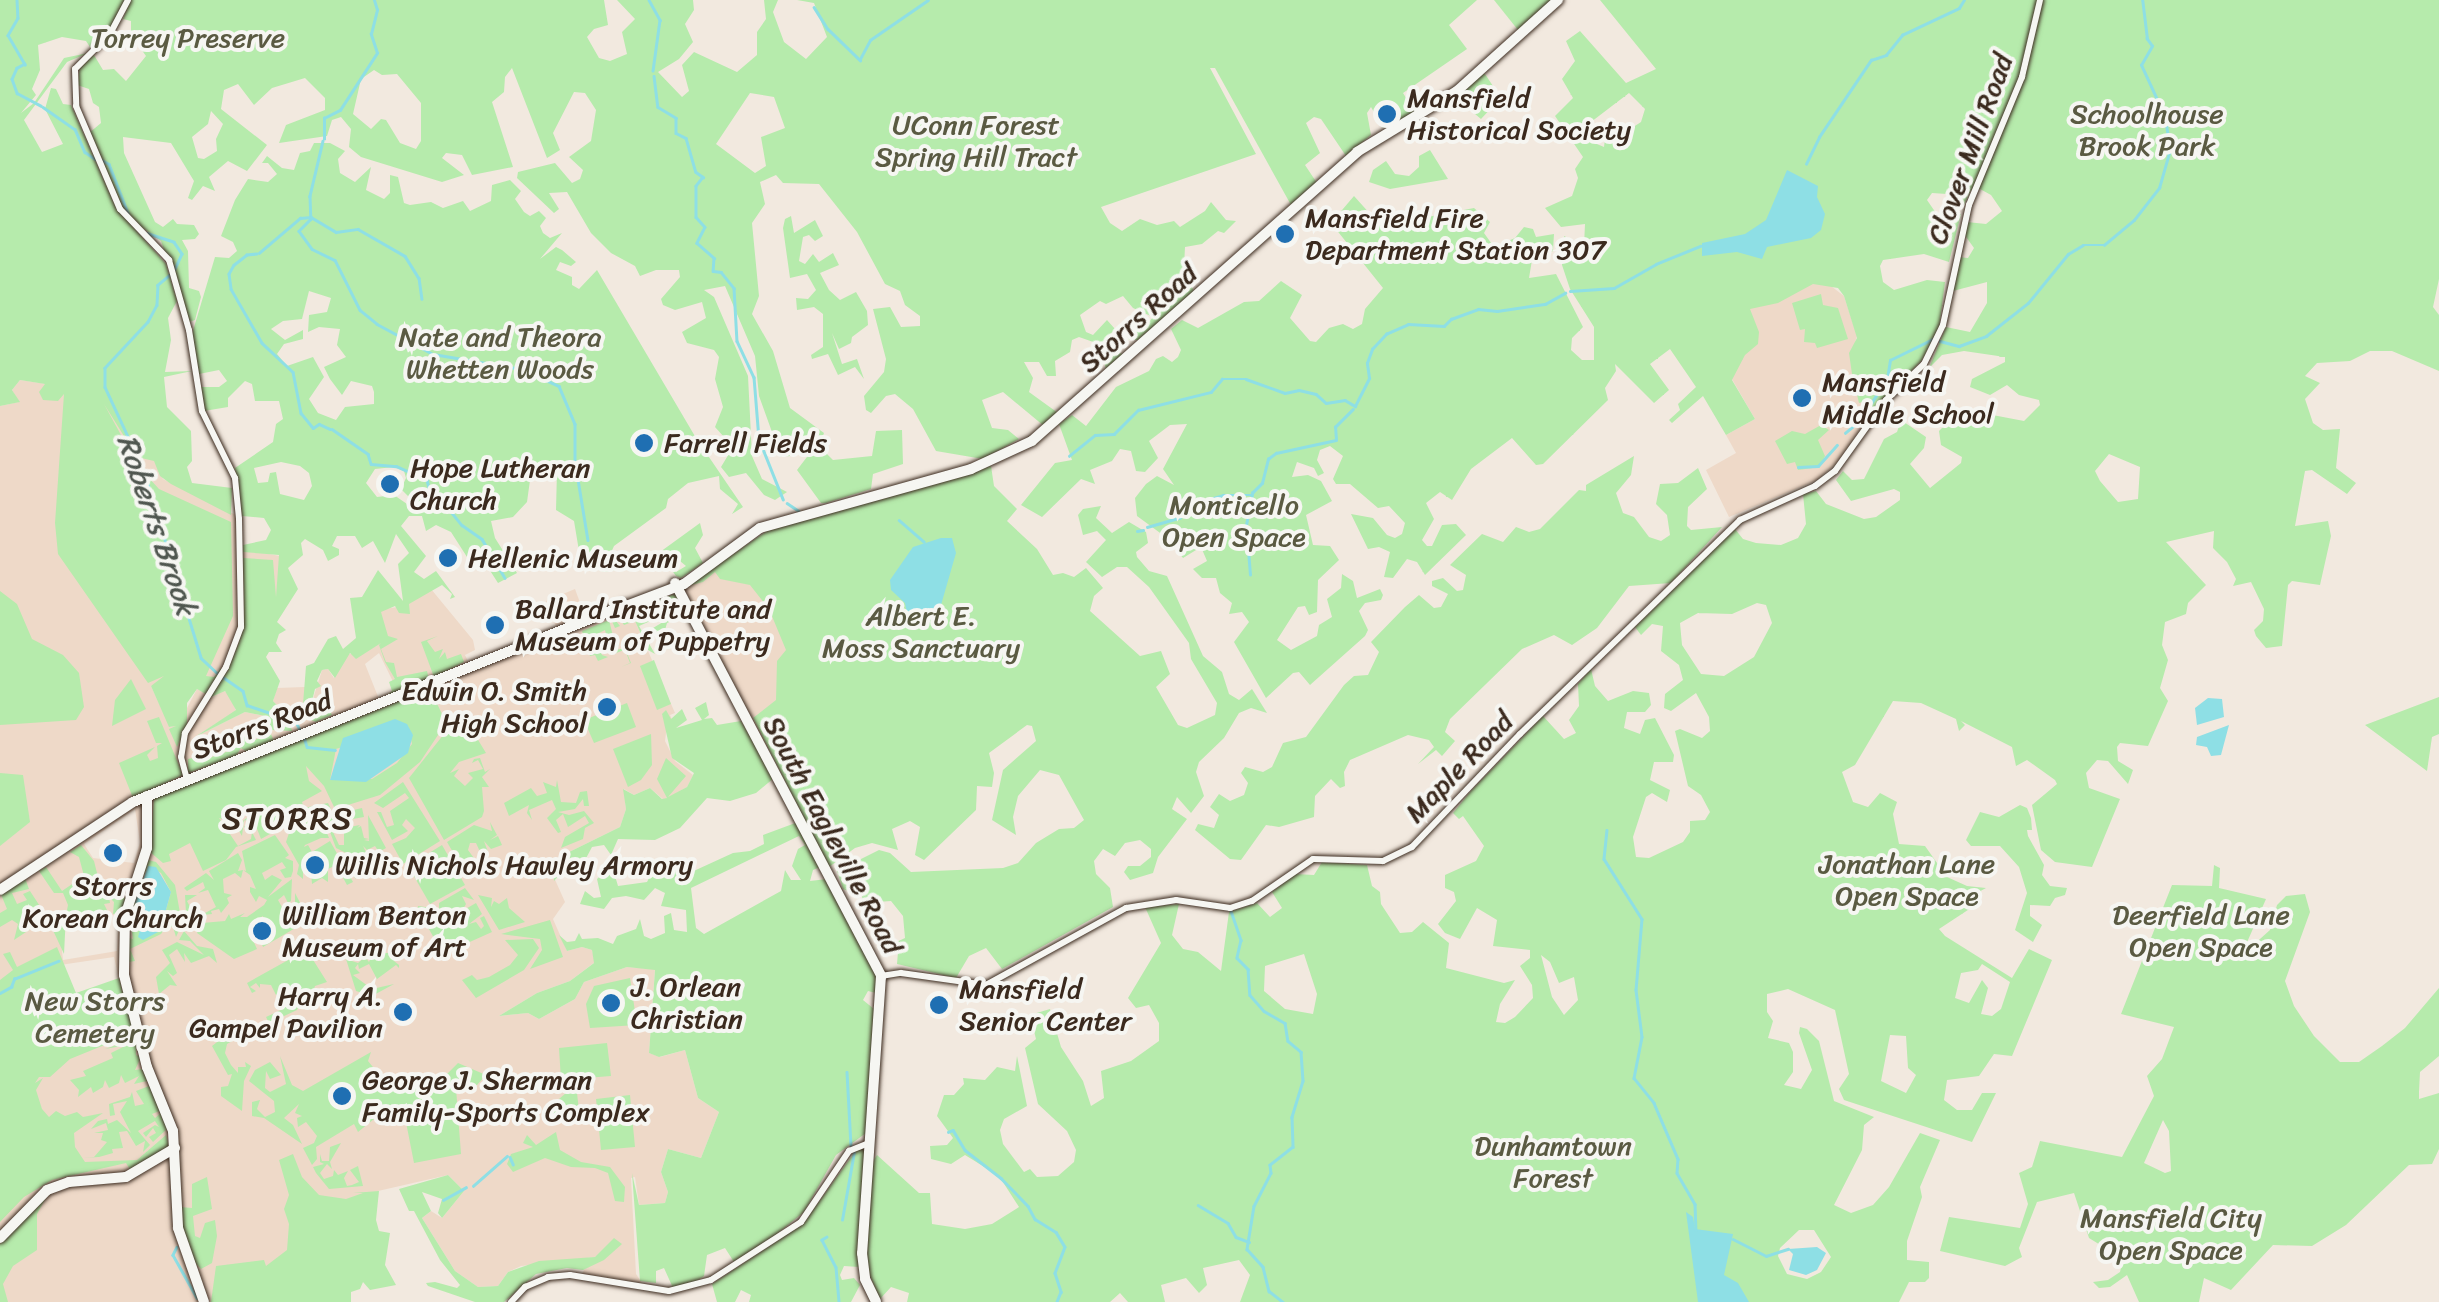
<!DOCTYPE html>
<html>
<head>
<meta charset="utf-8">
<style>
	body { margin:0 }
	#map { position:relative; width:2439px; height:1302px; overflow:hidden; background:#f2e9df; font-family:Sriracha,sans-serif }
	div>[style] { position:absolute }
	.built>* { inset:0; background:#eed9c8 }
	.green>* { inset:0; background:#b6ebac }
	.water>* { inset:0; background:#8edfe5 }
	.stream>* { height:2.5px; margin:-1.25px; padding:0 1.25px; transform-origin:1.25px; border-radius:1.25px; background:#8edfe5 }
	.roads { filter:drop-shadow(0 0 2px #3b2a1e) drop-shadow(0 0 2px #3b2a1e) }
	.minor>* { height:6px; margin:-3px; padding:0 3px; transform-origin:3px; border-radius:3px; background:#f6f6f2 }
	.major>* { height:10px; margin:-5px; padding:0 5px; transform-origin:5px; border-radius:5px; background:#f6f6f2 }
	.dots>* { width:28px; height:28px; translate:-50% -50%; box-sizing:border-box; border:5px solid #f6f6f2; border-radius:50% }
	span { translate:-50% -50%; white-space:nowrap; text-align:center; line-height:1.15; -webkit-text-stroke:8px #f6f6f2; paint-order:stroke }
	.park-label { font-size:28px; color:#5a5a42 }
	.poi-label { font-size:28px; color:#3b2a1e }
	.left { translate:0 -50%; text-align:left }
	.right { translate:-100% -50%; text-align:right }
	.street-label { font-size:28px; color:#3b2a1e }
	.water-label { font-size:30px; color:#505750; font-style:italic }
	.quarter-label { font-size:32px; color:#3b2a1e; letter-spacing:2.5px }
</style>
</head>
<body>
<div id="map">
	<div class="built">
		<div style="clip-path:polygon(1827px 283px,1844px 296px,1857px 336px,1852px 353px,1860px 395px,1870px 414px,1840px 460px,1817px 480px,1729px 517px,1706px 470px,1736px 453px,1726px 435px,1755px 419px,1725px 367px,1749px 308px,1811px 284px)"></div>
		<div style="clip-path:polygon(evenodd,20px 380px,46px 384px,64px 392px,98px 393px,135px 453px,152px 446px,163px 479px,242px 518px,242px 549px,280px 556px,274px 626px,248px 689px,232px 684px,219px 669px,212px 678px,194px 674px,151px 686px,170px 727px,178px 725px,197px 689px,213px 697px,223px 690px,231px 696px,236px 711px,195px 737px,245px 712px,265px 716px,268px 724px,291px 732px,289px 719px,273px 701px,277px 688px,305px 687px,306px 712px,315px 722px,330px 717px,324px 704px,312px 702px,322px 670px,328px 669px,334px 678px,348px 654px,361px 654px,381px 642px,377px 610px,398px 607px,431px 589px,473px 640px,475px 650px,465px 655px,473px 671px,622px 612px,635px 621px,675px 713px,670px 715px,676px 728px,662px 714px,667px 725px,665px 741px,675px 761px,693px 775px,687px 787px,664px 800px,650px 788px,634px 795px,624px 789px,626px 809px,620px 827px,561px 856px,552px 873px,565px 902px,553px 919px,567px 951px,582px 947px,592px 950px,595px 962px,570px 981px,537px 993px,499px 1016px,528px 1013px,539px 1019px,575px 999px,584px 982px,627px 967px,655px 969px,649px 1053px,660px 1057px,685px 1050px,698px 1098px,719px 1112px,701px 1158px,668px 1149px,661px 1172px,668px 1192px,665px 1203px,639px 1205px,635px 1177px,631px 1178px,636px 1274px,642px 1283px,582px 1274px,586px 1266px,622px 1241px,595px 1257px,521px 1266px,508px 1272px,498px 1286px,478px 1287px,455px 1271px,422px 1218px,431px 1211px,442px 1218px,464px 1191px,448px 1175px,378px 1191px,343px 1302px,0 1302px,0 1081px,119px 979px,114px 957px,60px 965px,0 1020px,0 406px,19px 402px,12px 390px,20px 380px,379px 653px,398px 692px,379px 699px,365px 664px,379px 653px,20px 380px,135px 809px,140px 842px,134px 863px,93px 858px,84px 844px,135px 809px,20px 380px,64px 913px,119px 915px,117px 951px,63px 960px,60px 931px,66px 930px,64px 913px)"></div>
		<div style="clip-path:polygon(734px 550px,771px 607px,787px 651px,783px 703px,768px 750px,684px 588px)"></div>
		<div style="clip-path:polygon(575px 589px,586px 619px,557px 629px,546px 601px)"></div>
	</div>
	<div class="green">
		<div style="clip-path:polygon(evenodd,0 0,125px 0,114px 24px,92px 50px,86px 41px,62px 37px,38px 45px,40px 70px,32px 89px,36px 95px,21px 113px,34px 103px,64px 58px,88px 53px,67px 62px,24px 120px,42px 152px,63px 144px,45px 109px,51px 88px,56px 89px,63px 104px,71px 105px,116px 208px,166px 264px,177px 301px,168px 318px,171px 340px,165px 372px,192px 371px,164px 377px,167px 407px,191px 431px,192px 461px,187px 467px,192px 483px,232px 488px,231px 515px,171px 484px,160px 476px,154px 461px,137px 457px,104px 404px,138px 466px,159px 489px,231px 522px,233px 616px,206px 676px,214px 677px,221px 668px,227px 672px,239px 642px,244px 619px,243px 558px,273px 560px,276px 597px,279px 555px,243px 552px,243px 545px,266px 540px,271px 530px,264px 518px,242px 516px,235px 468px,273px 442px,276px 424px,283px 419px,279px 401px,255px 401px,252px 384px,245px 381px,228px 398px,228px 407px,204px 411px,200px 387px,219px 387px,227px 381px,219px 370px,199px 374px,192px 334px,215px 257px,229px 258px,237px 251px,233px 242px,221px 236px,235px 200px,248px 179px,268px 182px,277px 174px,268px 163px,262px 163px,267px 156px,282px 168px,294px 170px,300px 153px,310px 151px,314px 143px,330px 143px,345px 151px,338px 159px,340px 173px,355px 182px,371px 167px,366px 190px,384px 199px,390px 193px,390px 175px,398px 177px,404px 203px,410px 205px,431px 202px,443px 208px,463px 201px,470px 211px,491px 201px,492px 185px,510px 180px,521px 191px,515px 199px,524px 212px,530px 216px,539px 211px,546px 218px,540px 226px,543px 233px,550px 238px,562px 233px,540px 259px,556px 247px,562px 250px,576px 262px,571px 266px,560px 262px,556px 270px,572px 277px,572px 285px,579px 289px,597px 270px,696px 438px,743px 507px,732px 514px,738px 504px,720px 489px,719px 476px,688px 483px,668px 499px,666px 508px,614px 546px,610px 555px,622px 569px,604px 572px,581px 563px,574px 521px,556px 510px,557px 470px,531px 473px,527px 502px,513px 517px,491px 521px,495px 538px,517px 573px,498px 583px,489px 569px,467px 557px,451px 532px,436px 525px,426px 531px,422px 516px,409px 516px,401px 526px,426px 556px,414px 572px,424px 579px,436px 571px,455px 597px,450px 599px,452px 594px,442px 585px,409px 604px,410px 614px,399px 613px,395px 606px,381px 612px,388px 636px,398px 639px,381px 649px,386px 662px,394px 663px,397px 677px,427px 671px,429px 679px,384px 698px,392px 691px,389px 682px,395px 679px,385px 662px,379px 645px,381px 643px,356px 659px,350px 653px,335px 678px,328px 669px,322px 670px,317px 681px,321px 686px,315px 689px,312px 701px,327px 705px,332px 715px,316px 722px,306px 718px,303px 704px,306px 666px,314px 663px,328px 639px,336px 636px,343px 649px,356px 638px,350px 598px,362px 597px,378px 570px,403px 601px,398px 564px,409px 553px,396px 534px,385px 563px,373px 541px,362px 548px,355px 536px,337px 536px,332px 546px,339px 549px,339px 555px,328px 561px,323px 550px,305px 539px,301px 543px,303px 555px,288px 568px,298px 589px,277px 622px,286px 630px,279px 634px,276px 643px,282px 652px,269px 652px,266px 657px,280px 681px,273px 701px,289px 718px,292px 731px,272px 730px,265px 716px,245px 712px,195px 737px,236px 710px,225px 691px,211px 697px,197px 689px,187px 703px,187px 724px,177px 747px,169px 729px,176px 726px,169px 727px,151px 686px,164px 676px,148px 683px,58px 554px,55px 523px,64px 394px,58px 401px,43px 400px,39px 392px,45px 384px,20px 380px,12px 390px,20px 402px,0 406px,0 0,309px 291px,331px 298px,327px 312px,309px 315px,308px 332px,319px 327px,340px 329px,337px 345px,346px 357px,324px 367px,330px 379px,342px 395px,351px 381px,372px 386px,374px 392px,374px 404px,345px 407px,336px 420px,318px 413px,309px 399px,324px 377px,313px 357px,287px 366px,277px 354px,284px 344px,303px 339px,303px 330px,285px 340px,271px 329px,283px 321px,302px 319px,309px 291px,0 0,281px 462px,300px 466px,309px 473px,312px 486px,304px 500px,280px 494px,276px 472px,270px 473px,268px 482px,258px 483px,254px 468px,281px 462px,0 0,394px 467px,404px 471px,406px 478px,401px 489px,411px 499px,407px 504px,394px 495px,377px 497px,366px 483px,375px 469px,394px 467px)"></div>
		<div style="clip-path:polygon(evenodd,130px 0,604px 0,608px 25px,594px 29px,587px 37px,599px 58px,610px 61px,627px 54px,622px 32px,635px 19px,617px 0,693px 0,694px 10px,685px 24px,693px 42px,679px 59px,658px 72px,682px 97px,689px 91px,682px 65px,694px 52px,737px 72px,757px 55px,757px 32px,766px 19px,764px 0,778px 0,773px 12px,784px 42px,806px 59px,827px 37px,814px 3px,797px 0,1477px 0,1449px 25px,1467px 49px,1403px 93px,1415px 112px,1383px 128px,1371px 107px,1367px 113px,1371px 135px,1346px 156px,1321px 119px,1314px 117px,1306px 123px,1320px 153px,1305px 165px,1317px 183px,1291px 205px,1215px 68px,1210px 68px,1256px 154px,1101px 207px,1110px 223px,1122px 231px,1140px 219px,1157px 225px,1174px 221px,1180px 227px,1205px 211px,1211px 202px,1226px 220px,1236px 221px,1224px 233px,1218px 231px,1202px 244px,1185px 247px,1184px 267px,1194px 292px,1138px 340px,1129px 340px,1122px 329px,1130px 324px,1143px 329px,1153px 317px,1133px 308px,1123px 296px,1106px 304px,1100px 301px,1080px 315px,1086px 332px,1093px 335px,1107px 320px,1115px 329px,1105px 340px,1107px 350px,1123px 354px,1106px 369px,1099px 344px,1079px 337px,1072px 340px,1070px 352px,1055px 361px,1056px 376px,1047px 376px,1039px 362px,1024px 362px,1033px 378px,1029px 392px,1058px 413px,1044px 426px,1003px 392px,982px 400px,992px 428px,1008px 430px,1019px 439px,983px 459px,936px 451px,913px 409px,895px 394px,886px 396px,871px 413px,866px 410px,864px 396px,884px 372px,886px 359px,873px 309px,890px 307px,901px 327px,920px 326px,920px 316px,905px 305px,900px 291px,885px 284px,857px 232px,819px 184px,783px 183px,776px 175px,760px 182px,765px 204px,752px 223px,759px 296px,752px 314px,773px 351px,790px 408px,824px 433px,819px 446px,833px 460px,872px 456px,876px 431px,902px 430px,903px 464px,873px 474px,871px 489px,826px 503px,821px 503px,797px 470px,810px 453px,805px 438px,798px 439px,790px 456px,781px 457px,759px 396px,755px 356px,725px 286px,704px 290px,714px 297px,748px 376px,752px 456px,762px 479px,787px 492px,775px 500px,764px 495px,746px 473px,729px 477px,721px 467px,733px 447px,715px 427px,723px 407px,715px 379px,719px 357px,714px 350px,687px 343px,682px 332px,706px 318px,702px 302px,675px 310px,663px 305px,661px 299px,680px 277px,679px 270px,656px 270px,640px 276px,635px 266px,611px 253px,591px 233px,567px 192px,549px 193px,559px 209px,554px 213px,517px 178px,518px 172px,555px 163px,572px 183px,580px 179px,583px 170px,569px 157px,591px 141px,596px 110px,585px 93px,574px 92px,553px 133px,560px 150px,547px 158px,512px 68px,505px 77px,504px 92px,492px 102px,513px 167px,472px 175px,462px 155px,446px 153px,442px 158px,464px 175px,442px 182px,361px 157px,349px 147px,351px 129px,341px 117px,332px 120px,327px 136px,279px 143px,286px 125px,325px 110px,325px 98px,305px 78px,272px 88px,254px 105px,238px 84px,224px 90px,221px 109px,267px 145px,247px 171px,228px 161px,209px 177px,215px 191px,203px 186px,192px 200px,188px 198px,194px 181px,171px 143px,123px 137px,124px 153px,155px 222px,163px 227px,173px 219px,177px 224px,194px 225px,199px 234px,195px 239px,182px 240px,188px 251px,189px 288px,199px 291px,201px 297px,195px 320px,189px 322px,161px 241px,130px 219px,120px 205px,89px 133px,101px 123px,99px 107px,93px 103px,89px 89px,77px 85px,80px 68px,94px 55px,103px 70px,114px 69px,126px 81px,146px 56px,131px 35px,131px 21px,123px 19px,130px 0,374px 70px,382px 75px,397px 74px,421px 103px,421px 141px,416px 149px,400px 143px,386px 120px,381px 119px,371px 129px,353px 114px,361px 79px,374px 70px,130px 0,750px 93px,774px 97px,785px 128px,761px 137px,766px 166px,755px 173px,716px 144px,750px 93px,130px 0,211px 111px,223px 124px,216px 139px,217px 151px,204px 159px,198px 158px,192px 137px,208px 124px,211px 111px)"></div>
		<div style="clip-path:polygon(1494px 0,1551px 0,1518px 30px)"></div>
		<div style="clip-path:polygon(evenodd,1600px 0,2439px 0,2439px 279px,2433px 307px,2439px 315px,2439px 371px,2392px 351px,2370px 351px,2350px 361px,2317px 363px,2305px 376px,2320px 383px,2305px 399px,2313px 423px,2323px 430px,2340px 429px,2336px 468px,2356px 483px,2347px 494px,2312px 470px,2305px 471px,2295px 526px,2328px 521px,2331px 536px,2320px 585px,2292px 581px,2288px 585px,2282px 646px,2266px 648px,2256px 636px,2254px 630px,2263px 621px,2264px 609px,2251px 582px,2233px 586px,2236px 579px,2227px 562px,2213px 548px,2214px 531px,2166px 542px,2206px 585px,2188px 603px,2186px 614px,2165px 622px,2162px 645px,2168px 660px,2160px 688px,2168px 701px,2148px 746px,2120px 743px,2117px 747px,2118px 761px,2133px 770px,2128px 784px,2108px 761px,2097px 760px,2086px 773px,2089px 788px,2120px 799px,2092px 867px,2055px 862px,2041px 850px,2032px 805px,2057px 784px,2055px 780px,2027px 760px,2016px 766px,2012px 747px,1961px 721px,1965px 725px,1959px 731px,1956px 719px,1921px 703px,1893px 701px,1855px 765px,1842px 772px,1853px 802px,1868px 807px,1880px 793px,1897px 802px,1893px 814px,1899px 844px,1925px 846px,1947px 877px,1967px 886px,1986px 888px,1975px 894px,1974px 906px,1939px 929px,1945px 936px,2012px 978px,2029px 949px,2052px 960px,2012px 1056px,1994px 1054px,1979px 1076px,1947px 1080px,1944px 1100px,1957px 1110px,1972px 1110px,1982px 1093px,1996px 1093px,1972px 1142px,1844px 1100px,1839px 1089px,1849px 1074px,1835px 1010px,1788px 989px,1767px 994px,1767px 1012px,1773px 1021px,1768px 1038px,1789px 1043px,1793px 1052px,1793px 1072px,1784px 1085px,1801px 1089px,1812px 1070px,1799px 1033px,1800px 1027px,1807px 1029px,1819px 1041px,1834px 1101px,1874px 1117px,1864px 1125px,1862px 1150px,1834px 1205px,1851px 1213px,1873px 1205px,1889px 1187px,1920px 1133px,1940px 1140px,1920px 1187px,1922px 1197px,1907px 1241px,1907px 1260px,1929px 1262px,1929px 1278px,1925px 1282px,1909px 1282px,1899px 1302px,1240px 1302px,1250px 1275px,1239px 1260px,1203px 1268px,1207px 1285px,1199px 1293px,1186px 1278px,1161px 1285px,1165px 1302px,1128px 1302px,1120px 1293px,1110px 1302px,907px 1302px,909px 1293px,891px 1287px,880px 1299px,865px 1264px,872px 1163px,877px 1155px,919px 1193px,930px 1193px,932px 1224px,965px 1229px,992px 1224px,1019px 1207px,999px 1176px,965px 1155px,951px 1164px,931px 1159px,930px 1146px,947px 1145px,953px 1138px,937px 1116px,944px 1095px,954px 1095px,964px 1084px,963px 1078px,985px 1080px,997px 1067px,1015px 1071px,1017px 1056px,1027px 1106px,1004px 1119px,1000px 1130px,1003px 1144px,1024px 1172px,1030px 1169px,1037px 1177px,1058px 1176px,1074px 1162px,1076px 1150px,1067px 1131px,1038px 1104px,1025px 1048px,1036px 1039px,1030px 1015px,1050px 1009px,1061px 1047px,1083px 1081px,1091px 1106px,1104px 1098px,1101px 1071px,1131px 1061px,1159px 1041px,1159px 1023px,1149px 1005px,1136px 1008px,1128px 998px,1161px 943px,1145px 907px,1179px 904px,1172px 935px,1183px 949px,1198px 952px,1221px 971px,1229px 912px,1257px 903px,1270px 917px,1282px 908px,1272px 892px,1295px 874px,1314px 875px,1322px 862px,1367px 865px,1372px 886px,1380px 892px,1381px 904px,1400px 933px,1412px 932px,1423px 922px,1449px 943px,1446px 968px,1504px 983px,1515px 980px,1500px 1004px,1496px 1022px,1505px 1023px,1515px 1017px,1533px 998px,1532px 985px,1520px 966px,1530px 958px,1530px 950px,1493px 946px,1497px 920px,1477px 908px,1460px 939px,1445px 933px,1438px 924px,1456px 901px,1454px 892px,1445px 888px,1445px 875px,1476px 861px,1484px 846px,1463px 816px,1459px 819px,1453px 813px,1471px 791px,1543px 716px,1564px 739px,1576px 733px,1569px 720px,1579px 706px,1578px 684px,1591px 669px,1595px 686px,1608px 701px,1633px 691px,1649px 693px,1651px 705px,1645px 712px,1627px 712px,1624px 728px,1640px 734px,1645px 720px,1655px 718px,1674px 755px,1673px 762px,1654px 762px,1650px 780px,1670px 790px,1667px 802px,1652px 793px,1646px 797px,1633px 837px,1636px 857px,1649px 858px,1683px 842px,1690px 832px,1690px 821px,1705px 820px,1710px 812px,1701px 795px,1688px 786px,1675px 731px,1680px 729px,1702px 738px,1710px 731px,1709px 717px,1696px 693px,1671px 711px,1664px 708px,1665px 694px,1683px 680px,1679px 665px,1661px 651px,1663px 626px,1652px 624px,1641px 635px,1635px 627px,1735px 529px,1743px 539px,1756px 543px,1781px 545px,1798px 538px,1806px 524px,1803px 494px,1816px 491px,1826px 504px,1864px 519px,1876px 517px,1900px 500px,1900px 492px,1894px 489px,1851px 501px,1836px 480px,1843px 471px,1852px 480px,1864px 479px,1884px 439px,1897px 432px,1901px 420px,1926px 437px,1924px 448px,1910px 464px,1930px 488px,1961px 463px,1962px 457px,1941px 445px,1939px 431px,1961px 409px,2024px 421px,2040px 405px,2039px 400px,2019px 395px,2007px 385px,1990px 395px,1970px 387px,1972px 379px,2005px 362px,2005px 357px,1964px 351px,1942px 355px,1929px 368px,1946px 327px,1970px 332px,1987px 303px,1987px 282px,1953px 291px,1958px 257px,1968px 258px,1974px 248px,1964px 234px,1967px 222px,1986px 224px,2002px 211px,1991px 195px,1980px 189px,1971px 190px,1963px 207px,1947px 194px,1932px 193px,1927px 200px,1938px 216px,1961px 214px,1949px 262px,1924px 254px,1883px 260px,1880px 266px,1883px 282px,1894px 290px,1927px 280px,1945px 282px,1939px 328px,1922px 360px,1870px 414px,1863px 402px,1859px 403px,1852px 374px,1849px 353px,1857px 338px,1844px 296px,1838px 288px,1813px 284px,1778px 303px,1750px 309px,1759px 332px,1758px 344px,1745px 355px,1732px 380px,1755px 419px,1726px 435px,1703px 396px,1672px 423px,1669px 420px,1680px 410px,1678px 404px,1696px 387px,1670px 349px,1650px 364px,1669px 390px,1654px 403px,1615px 364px,1616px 371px,1605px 388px,1608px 400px,1543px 464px,1536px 465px,1512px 438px,1471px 469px,1452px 500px,1440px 492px,1426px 503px,1434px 519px,1422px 540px,1427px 546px,1432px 546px,1442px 525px,1456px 524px,1466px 535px,1425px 575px,1417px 562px,1407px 559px,1393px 578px,1384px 577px,1390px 552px,1379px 547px,1368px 549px,1351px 514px,1373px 518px,1387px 535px,1395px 538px,1402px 534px,1405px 523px,1389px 506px,1378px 508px,1350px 484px,1336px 484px,1333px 479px,1343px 456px,1330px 446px,1320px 450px,1317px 460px,1324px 473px,1318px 476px,1314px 468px,1297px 462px,1292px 477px,1308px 475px,1321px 481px,1332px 501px,1306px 515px,1313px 545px,1330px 546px,1339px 560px,1318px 580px,1317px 612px,1309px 615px,1305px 606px,1298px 607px,1277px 640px,1291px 650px,1317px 636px,1319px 625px,1332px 617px,1327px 599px,1341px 588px,1342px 574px,1353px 581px,1357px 598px,1380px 589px,1383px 595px,1381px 600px,1365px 603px,1359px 611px,1368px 630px,1365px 636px,1310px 685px,1299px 672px,1293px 673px,1266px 698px,1234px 642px,1249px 622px,1242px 612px,1229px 614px,1232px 603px,1220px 593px,1216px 578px,1202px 578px,1193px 569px,1207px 561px,1201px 547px,1183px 558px,1167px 538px,1137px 516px,1135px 498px,1146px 484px,1157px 476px,1174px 485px,1163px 469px,1187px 424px,1170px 425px,1149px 441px,1158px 458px,1145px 472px,1136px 471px,1131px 451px,1120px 449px,1112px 461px,1090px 470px,1095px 484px,1081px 479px,1042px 517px,1021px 505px,1055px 463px,1072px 460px,1059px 424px,1072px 415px,1086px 426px,1116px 387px,1149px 371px,1156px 359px,1163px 356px,1172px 362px,1178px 357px,1181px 350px,1171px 329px,1182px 320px,1198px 328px,1244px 302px,1259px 301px,1281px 281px,1302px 295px,1290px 318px,1310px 341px,1316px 342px,1329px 328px,1343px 324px,1353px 329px,1362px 324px,1365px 309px,1383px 288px,1331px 223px,1354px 196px,1381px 226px,1474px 208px,1490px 222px,1484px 233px,1494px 247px,1515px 238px,1524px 227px,1533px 229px,1536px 237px,1554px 234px,1553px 251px,1532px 260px,1529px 278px,1556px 274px,1583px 327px,1572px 338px,1571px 350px,1582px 360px,1594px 360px,1594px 327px,1570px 289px,1562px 265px,1564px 236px,1584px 246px,1585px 224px,1561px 227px,1545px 208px,1572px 196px,1578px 178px,1575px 169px,1583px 157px,1555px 116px,1573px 98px,1562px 79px,1575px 61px,1566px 41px,1580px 31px,1626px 83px,1656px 69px,1600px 0,1629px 93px,1645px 109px,1641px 122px,1621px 135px,1606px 131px,1604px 147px,1585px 139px,1591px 122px,1629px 93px,1600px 0,2109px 454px,2140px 467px,2138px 499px,2118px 502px,2100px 481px,2095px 471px,2109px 454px,1600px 0,1757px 603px,1766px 605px,1772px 623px,1754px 657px,1724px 676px,1701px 674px,1682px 645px,1680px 623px,1698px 613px,1732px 614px,1757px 603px,1600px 0,1304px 954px,1317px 994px,1313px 1014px,1285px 1009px,1264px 991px,1265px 966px,1304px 954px,1600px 0,1541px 955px,1550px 962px,1559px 983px,1574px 977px,1578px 1000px,1564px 1015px,1552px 997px,1541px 955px,1600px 0,1982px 964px,2010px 982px,2001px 1009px,1992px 1016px,1981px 1014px,1988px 988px,1982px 980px,1969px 1003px,1955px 998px,1961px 973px,1978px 970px,1982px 964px,1600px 0,1890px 1035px,1906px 1036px,1908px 1068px,1916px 1075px,1906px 1093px,1881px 1081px,1890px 1035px,1600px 0,1799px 1230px,1814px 1230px,1831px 1257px,1821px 1272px,1807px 1279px,1787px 1274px,1778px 1256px,1780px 1248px,1799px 1230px)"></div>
		<div style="clip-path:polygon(1479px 74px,1485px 74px,1493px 86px,1490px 97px,1495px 104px,1481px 119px,1456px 98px)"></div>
		<div style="clip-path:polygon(1430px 150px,1448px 179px,1390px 189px,1369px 182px,1373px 170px,1386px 161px,1395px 174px,1409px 176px,1419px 167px,1419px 156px)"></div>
		<div style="clip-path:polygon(791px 216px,794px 233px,815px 220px,823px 236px,815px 241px,809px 235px,803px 237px,799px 261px,805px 264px,813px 254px,819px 262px,833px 253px,839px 265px,820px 273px,829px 290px,840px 300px,856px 292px,867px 311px,868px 325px,852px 337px,851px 343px,839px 349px,832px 333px,842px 364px,857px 359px,864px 379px,855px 367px,838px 375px,828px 354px,812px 359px,811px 355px,823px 347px,823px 314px,814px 307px,797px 310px,796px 298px,808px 299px,816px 290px,807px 274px,790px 278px,783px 228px,785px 219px)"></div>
		<div style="clip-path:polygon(1821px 294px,1823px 305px,1838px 308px,1848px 339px,1817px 348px,1815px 343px,1804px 342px,1805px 329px,1800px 330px,1792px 303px)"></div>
		<div style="clip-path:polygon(1821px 425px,1829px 430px,1818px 440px,1825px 456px,1820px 467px,1798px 470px,1795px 462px,1787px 464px,1775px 441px,1792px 431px,1805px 434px)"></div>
		<div style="clip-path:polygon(1634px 456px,1631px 475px,1616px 493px,1623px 513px,1634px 517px,1649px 537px,1661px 541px,1670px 535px,1667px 515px,1656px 504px,1660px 484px,1678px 483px,1698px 468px,1707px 489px,1688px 507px,1687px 526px,1691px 530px,1722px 527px,1671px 583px,1629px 586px,1597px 628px,1572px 645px,1554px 635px,1522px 649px,1450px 719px,1445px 732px,1455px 741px,1442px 756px,1436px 750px,1418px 764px,1434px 747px,1429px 740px,1408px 735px,1350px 760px,1344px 772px,1345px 786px,1340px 788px,1331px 779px,1315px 796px,1314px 817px,1279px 827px,1266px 825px,1241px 860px,1230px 859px,1195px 830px,1198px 824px,1214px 828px,1219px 815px,1210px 807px,1219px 794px,1230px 801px,1244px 795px,1248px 783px,1241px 773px,1245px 767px,1263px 772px,1272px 767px,1283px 743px,1306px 737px,1344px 685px,1354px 676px,1368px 675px,1379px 652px,1371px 642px,1405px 607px,1419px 595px,1434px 608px,1441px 607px,1448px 594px,1432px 586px,1432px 581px,1443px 578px,1457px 591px,1463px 590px,1466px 575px,1450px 565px,1482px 534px,1503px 542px,1516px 527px,1529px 532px,1540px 529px,1579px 490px,1586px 491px,1586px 485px)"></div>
		<div style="clip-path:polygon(991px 466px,994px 486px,1017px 509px,1007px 521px,1037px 549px,1053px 575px,1063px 573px,1074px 577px,1086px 568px,1103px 588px,1094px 596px,1090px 611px,1140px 656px,1161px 651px,1170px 674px,1156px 687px,1178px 725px,1187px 728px,1215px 715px,1217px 703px,1191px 659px,1189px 643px,1149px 587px,1127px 567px,1117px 567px,1102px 577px,1086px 562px,1106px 540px,1097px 531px,1083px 535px,1078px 515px,1083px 509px,1101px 506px,1096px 518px,1112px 533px,1129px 522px,1146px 532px,1148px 543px,1136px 552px,1137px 557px,1149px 571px,1167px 576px,1203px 656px,1222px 672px,1229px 694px,1239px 700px,1252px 689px,1267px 713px,1251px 708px,1239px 713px,1224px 738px,1199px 762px,1196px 772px,1204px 796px,1191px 813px,1177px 797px,1172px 809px,1187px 819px,1158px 857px,1153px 873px,1130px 880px,1124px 872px,1128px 866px,1140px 866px,1151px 857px,1151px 849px,1140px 840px,1125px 843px,1115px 856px,1103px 849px,1094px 861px,1096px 874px,1110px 888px,1113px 907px,1002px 969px,986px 948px,969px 956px,956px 978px,897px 964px,898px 952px,886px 947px,905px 938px,903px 916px,891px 901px,863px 903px,862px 896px,843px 889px,837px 871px,879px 850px,890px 853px,911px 872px,1003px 868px,1018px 863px,1036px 843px,1059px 829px,1074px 828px,1084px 820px,1059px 775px,1040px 770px,1018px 796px,1013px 817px,1016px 835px,992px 820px,1003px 770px,1036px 741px,1032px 726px,1027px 725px,989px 753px,994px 773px,992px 787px,977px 786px,976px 810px,924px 860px,915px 855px,920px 827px,910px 821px,892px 829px,898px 850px,872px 843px,855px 848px,829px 867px,753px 718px,776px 700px,777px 661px,786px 650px,769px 609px,750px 585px,720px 579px,715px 572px,703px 582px,687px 586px,767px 531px)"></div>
		<div style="clip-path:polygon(700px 523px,703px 535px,695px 548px,703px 563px,681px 578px,676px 576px,666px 562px,672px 563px,676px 572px,686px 566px,680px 561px,677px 567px,660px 552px)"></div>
		<div style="clip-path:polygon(0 591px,17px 604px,32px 639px,63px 655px,79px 673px,84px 707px,76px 720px,0 725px)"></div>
		<div style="clip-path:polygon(677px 593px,686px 614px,667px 623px,665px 630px,671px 643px,660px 647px,653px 628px,668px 619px,666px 614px,639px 626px,655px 654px,648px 650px,635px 621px,624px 625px,620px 619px,616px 621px,620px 626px,615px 628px,611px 619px)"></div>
		<div style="clip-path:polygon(609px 620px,615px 644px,619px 645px,616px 650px,625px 648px,631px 663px,621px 667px,630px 663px,627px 655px,624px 650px,611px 655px,605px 630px,595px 635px,602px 655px,608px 657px,598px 661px,595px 655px,590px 656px,582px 631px)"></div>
		<div style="clip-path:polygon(438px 636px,427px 641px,435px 652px,443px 649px,439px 659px,445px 652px,447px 659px,461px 654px,464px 662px,434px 677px,421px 642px)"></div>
		<div style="clip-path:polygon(654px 660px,671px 704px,657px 710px,640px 666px)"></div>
		<div style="clip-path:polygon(131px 679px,146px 709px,112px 726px,115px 700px)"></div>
		<div style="clip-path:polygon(evenodd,430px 689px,442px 714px,440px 732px,420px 762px,380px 795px,335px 809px,324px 786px,306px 766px,309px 781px,322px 791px,302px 802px,304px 808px,328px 803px,331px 809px,306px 814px,261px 839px,252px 816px,252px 829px,247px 832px,244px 827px,249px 821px,244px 820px,242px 836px,236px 826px,248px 817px,245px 811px,228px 821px,219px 818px,238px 846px,251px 839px,252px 832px,256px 840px,236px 847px,226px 860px,203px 871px,190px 843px,169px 854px,171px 861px,163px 863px,150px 852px,154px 798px,430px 689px,408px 726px,412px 744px,397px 763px,372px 779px,330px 780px,336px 749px,408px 726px)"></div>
		<div style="clip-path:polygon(2439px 697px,2439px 734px,2432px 737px,2427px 771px,2365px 725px)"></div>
		<div style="clip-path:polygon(706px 702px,709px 715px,704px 719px,712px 718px,717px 725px,741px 721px,774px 778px,756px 793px,730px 801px,707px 798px,680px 828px,655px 840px,618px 839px,611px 855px,604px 845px,592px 847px,583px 864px,562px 872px,554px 881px,553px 870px,561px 856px,620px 827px,626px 809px,623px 789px,634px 795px,650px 788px,662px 799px,667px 798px,657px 779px,666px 758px,686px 776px,668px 797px,687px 787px,694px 773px,672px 758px,662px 714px,666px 710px,671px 719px,682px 709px,687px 720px,676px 728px,702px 720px,695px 708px)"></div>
		<div style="clip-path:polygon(627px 703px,636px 727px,594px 743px,584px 720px)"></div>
		<div style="clip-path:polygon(159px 717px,183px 775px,133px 798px,119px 763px,155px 747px,147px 755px,150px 761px,158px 758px,157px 746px,162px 743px,156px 743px,147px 721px)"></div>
		<div style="clip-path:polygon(469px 725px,486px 753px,459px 762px,450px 773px,459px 769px,454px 776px,465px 786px,473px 778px,468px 773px,483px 769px,478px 760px,472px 763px,474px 759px,480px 758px,485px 772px,490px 769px,482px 777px,489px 787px,482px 787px,484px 811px,482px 817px,444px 840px,409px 778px,444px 734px)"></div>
		<div style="clip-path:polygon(247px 732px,249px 743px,270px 732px,274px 741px,247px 752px,241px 748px,236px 756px,188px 773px,188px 759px,201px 756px,203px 760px,229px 751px,230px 749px,225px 748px,222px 741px,227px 746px)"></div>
		<div style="clip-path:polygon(651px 734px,652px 765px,641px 780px,628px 787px,613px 749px)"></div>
		<div style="clip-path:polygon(0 773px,23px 775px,30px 822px,0 846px)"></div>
		<div style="clip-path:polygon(557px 780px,561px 802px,576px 803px,580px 792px,587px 791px,589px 806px,584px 806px,583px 799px,575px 809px,558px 812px,569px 815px,584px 811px,594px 823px,585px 828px,583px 839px,561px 848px,565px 837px,589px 823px,585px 816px,568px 827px,563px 814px,556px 820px,561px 832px,558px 833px,547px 818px,556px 809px,552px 800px,529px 810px,532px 820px,527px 813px,529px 805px,509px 816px,504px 803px,531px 788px,537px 796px,547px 793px,543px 782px,556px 787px)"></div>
		<div style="clip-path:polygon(403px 782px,440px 841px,403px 864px,392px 844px,406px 838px,415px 828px,406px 819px,402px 825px,408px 831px,392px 840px,377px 812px,381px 812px,387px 827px,394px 825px,390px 811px,409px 798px,405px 793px,383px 808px,374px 803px)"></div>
		<div style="clip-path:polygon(2020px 805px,2027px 808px,2031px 818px,2032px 830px,2027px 830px,2028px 836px,2044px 865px,2042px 875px,2050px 886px,2067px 888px,2065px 895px,2055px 898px,2050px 906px,2030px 905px,2030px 916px,2042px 925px,2033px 942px,2015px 930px,2027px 893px,2019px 867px,2000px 846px,1971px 846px,1966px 840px,1980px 812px,1999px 817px)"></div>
		<div style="clip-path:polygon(362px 808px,364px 817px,336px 822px,333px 832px,339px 845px,344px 845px,344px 832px,339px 829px,360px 825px,357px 828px,361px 826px,364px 838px,369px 839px,364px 840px,369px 841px,368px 815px,386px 848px,379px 852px,375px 846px,367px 850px,363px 846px,366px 852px,350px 863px,356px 880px,346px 863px,352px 856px,336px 848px,330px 832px,332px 825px,325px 817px)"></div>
		<div style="clip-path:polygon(320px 816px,329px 838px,321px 838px,305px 845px,304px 847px,308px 845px,312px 852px,330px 841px,353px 882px,347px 885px,336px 865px,328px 869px,328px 882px,322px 878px,312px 884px,311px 873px,316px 870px,321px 874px,318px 869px,328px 862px,324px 856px,303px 864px,303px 879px,297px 874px,299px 865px,286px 842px,290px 830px)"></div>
		<div style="clip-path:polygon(490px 822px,497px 835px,490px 840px,498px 836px,502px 845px,491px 849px,484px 841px,488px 852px,482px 856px,476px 843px,470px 843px,468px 850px,479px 865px,492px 858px,496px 863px,468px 878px,447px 842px,474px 825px,492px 831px)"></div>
		<div style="clip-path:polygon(evenodd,798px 822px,820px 867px,813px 870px,810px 881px,827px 879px,877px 977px,876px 993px,868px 991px,863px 1000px,874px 1009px,866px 1133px,836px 1155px,804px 1212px,768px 1241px,734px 1262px,725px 1248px,707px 1255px,704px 1276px,689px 1286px,673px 1288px,664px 1268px,656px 1271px,656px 1283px,640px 1281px,632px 1173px,639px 1205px,665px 1203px,668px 1192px,661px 1172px,668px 1149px,701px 1158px,719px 1112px,698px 1098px,685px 1050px,659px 1057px,649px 1053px,655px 970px,627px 967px,584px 982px,575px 999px,539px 1019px,528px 1013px,499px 1016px,537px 993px,570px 981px,594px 963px,592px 950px,582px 947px,567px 951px,559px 935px,567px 942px,575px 941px,579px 933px,582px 939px,598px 938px,613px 944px,617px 936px,636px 929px,640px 919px,644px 936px,651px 939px,665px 933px,664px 916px,671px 913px,674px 930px,687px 932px,686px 910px,661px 906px,665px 893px,655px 888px,644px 900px,626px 896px,612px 898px,604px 909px,580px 904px,585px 891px,594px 898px,601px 897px,597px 879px,608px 869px,613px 869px,618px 886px,647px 882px,650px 876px,639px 872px,641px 866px,656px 872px,670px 867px,685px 875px,733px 853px,750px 851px,764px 844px,763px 835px,798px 822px,799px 836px,805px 845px,798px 849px,792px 866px,801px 880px,791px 880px,785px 870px,781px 891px,704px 934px,696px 928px,691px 888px,799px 836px)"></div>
		<div style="clip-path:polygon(275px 835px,289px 855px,285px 858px,293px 861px,293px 871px,291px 877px,285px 878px,280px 870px,286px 868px,282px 862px,262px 873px,265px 880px,272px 875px,282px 880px,268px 897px,292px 879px,291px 901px,288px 903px,284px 895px,278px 900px,287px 916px,293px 912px,289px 904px,295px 903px,295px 893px,309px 920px,263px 947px,259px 937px,262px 941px,273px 934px,266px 922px,258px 922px,264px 921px,263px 916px,249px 924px,257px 926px,251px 936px,257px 949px,234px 959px,197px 933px,202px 923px,225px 921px,229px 914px,231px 919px,245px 913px,240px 917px,247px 917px,264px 905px,267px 900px,259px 896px,256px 902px,250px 892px,250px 887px,256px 889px,250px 875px,243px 870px,241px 878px,235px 873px,223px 879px,224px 893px,232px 895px,227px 898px,229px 903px,221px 913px,219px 909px,211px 911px,212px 914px,203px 915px,193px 927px,186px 913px,185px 895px,197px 895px,187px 901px,196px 918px,216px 907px,208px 890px,198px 893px,205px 888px,203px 882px,187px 891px,184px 888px,206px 873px,214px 880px,209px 871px,238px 853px,242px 860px,238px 871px,243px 870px,246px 871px,242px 851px)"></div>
		<div style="clip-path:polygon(81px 845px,94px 861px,100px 885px,125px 898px,122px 913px,113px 914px,114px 902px,109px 897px,110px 903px,104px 904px,108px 912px,66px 915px,64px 954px,51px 926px,66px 915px,68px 905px,63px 893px,54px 893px,39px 871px,46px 867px,62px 891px,84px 876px,79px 857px,70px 852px)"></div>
		<div style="clip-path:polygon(442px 845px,465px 885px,430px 904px,408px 866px)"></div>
		<div style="clip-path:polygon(evenodd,148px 860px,156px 862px,175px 885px,182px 924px,176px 937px,173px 927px,166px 927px,161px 934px,130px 949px,135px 961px,129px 962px,129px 938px,133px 939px,128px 912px,148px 860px,148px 866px,161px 873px,171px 892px,160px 931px,139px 931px,145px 915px,135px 895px,148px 866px)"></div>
		<div style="clip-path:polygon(evenodd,2214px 865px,2220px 868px,2219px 888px,2266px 899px,2241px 956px,2270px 930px,2277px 905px,2286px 896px,2305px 894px,2310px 912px,2285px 981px,2294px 1006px,2314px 1036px,2340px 1062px,2359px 1062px,2382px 1046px,2405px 1028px,2439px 988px,2439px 1056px,2420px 1072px,2419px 1092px,2419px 1099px,2439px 1093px,2439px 1149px,2432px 1164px,2409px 1165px,2346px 1225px,2312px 1246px,2273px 1245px,2231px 1290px,2204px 1278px,2199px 1302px,2139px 1302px,2127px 1275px,2110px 1287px,2099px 1288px,2093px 1282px,2108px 1280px,2120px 1272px,2123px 1259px,2089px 1238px,2074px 1193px,2037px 1202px,2019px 1248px,2022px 1257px,2005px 1266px,1940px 1251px,1949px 1217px,2020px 1228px,2028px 1204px,2019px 1173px,2032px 1167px,2040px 1141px,2122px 1157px,2154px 1096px,2147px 1076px,2162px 1059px,2174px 1027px,2121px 1014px,2172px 885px,2212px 886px,2214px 865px,2163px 1120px,2169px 1131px,2171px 1171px,2165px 1173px,2144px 1163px,2163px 1120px)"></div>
		<div style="clip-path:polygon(25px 878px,29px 889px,12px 893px,17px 904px,27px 900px,23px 894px,30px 891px,47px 917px,39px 922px,32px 907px,28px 908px,22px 914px,29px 923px,35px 920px,38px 924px,14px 940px,18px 924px,12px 920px,0 927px,0 913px,7px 909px,0 892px)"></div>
		<div style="clip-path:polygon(465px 888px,474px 900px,462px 896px,466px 904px,462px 911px,476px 903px,482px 914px,469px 924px,476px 922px,481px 929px,484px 926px,480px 918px,484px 916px,492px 932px,443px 954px,421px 915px,424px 911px,417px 912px,418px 906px,439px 909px,439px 903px)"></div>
		<div style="clip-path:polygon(478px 895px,492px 898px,491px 907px,494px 901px,499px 904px,507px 898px,509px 908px,525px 922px,499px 930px)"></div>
		<div style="clip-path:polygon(550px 920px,563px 957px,530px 969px,542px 950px,540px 939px,501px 934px)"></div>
		<div style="clip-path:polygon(184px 931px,197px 946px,213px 949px,217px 963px,209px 956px,191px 963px,184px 953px,185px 962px,177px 949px,169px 955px,177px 973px,173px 976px,167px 971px,177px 986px,170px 985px,159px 994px,156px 977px,170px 963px,162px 950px,177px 942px,204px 955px,190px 941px,179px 940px)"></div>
		<div style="clip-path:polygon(533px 939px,539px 948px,524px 970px,476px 998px,462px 980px,472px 975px,477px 980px,489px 977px,510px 965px,518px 955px,505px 940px)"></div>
		<div style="clip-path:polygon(384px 942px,379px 946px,383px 953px,401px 953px,394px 961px,399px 965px,399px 968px,396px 965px,377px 979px,369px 964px,359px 969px,358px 964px,355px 968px,360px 973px,353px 975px,372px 989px,394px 984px,372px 996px,356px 991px,346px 959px,358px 963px,365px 957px,369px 962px,371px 958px,363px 945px)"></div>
		<div style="clip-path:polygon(57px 947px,76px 993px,119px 978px,134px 1033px,70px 1059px,50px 1077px,39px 1077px,35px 1083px,43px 1078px,36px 1090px,42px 1109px,49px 1117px,56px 1111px,65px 1116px,77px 1112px,83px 1117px,103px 1113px,74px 1133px,75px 1147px,85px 1162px,137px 1160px,166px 1135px,169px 1146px,131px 1171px,126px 1163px,52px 1180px,24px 1197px,0 1222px,0 980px,13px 970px,3px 954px,10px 952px,17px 967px)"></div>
		<div style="clip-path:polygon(317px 949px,310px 955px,327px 982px,315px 986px,313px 992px,317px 991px,322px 998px,303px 995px,297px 1010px,269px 1023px,266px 1017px,283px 1009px,278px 998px,281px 992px,276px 995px,271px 985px,260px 984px,260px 988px,256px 983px,250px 987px,256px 991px,252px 993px,247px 983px,299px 954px)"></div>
		<div style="clip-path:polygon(630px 978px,637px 1025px,590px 1028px,586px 1004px,594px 986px)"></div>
		<div style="clip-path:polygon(230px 1032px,239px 1037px,227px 1044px,225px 1053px,231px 1065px,238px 1073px,238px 1067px,246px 1067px,245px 1062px,251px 1066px,244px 1081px,242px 1111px,221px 1096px,221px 1087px,228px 1086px,232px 1074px,228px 1075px,212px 1046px)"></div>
		<div style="clip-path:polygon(136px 1038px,136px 1055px,141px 1057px,135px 1070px,142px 1069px,147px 1081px,134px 1084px,139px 1076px,125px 1083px,121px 1075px,119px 1083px,109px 1088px,105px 1080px,103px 1087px,93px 1093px,91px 1087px,78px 1097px,79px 1090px,70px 1080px,86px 1076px,83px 1071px,113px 1058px,111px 1053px,127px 1045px,105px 1049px)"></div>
		<div style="clip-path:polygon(607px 1043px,611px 1076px,561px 1080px,559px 1048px)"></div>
		<div style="clip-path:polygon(371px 1052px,368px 1061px,386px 1083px,382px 1090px,388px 1092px,395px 1089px,393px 1084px,448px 1073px,458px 1063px,486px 1075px,477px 1085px,456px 1088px,461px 1154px,414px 1163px,403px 1107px,390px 1106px,358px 1132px,354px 1124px,316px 1147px,317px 1159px,312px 1165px,303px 1148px,314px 1143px,317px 1136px,306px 1122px,298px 1127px,297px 1118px,302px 1116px,295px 1113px,299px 1104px,284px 1118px,293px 1125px,302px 1144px,264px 1118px,252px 1116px,252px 1102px,260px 1100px,257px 1109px,265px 1117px,275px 1112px,274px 1101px,249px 1081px,255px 1070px,270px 1062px,281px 1075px,270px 1079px,266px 1071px,265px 1088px,270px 1092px,286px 1084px,280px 1056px,292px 1085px,303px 1091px)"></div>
		<div style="clip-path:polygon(149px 1086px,162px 1110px,152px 1114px,155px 1118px,162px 1112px,167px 1129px,153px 1142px,149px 1137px,156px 1133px,153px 1128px,146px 1137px,143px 1133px,155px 1125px,159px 1127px,155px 1121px,138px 1131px,150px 1145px,143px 1152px,145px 1141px,136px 1146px,127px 1131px,119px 1132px,123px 1148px,112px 1149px,113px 1153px,99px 1157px,83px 1158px,94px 1157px,107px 1142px,101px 1140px,103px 1133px,94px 1133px,108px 1130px,106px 1123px,91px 1129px,98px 1121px,107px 1119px,108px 1124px,117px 1120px,131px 1133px,120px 1112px,127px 1101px,113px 1104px,115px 1115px,110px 1116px,109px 1104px,130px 1097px,132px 1092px,135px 1106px,144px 1104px,136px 1091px)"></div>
		<div style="clip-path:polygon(566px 1093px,577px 1093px,580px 1119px,553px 1124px,552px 1105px)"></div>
		<div style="clip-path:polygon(630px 1095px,635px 1147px,601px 1150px,596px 1099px)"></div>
		<div style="clip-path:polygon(556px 1132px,560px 1150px,581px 1162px,610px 1167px,625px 1187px,624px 1202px,615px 1201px,608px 1173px,595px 1168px,571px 1167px,545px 1158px,513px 1172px,507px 1164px,511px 1154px,533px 1147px,523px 1143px,527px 1135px,536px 1145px)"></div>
		<div style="clip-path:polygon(341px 1143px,330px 1162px,332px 1169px,327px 1164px,320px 1173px,324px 1179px,333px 1176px,334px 1170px,338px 1175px,348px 1171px,344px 1178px,347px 1186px,352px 1185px,359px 1182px,350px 1170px,358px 1166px,363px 1186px,329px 1189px,316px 1173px,313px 1167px,324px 1164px,320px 1162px,320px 1154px,322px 1161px,329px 1161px,330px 1147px)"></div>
		<div style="clip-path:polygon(857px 1149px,863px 1148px,865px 1153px,859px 1267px,844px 1266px,840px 1275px,842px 1280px,854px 1278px,860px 1285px,851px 1302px,749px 1302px,751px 1295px,741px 1290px,735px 1302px,717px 1302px,712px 1284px,803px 1224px)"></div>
		<div style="clip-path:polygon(293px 1154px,302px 1177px,319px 1195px,346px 1199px,363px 1193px,353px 1193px,379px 1191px,376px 1220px,379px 1231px,390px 1233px,385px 1265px,396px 1285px,370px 1290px,363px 1282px,360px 1289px,351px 1292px,351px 1302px,211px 1302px,216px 1266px,264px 1260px,266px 1266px,287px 1250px,289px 1224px,284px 1209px,289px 1195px,279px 1160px)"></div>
		<div style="clip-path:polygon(448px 1175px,464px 1191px,442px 1218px,438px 1213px,442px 1199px,422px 1192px,431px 1211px,422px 1218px,455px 1271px,478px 1287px,498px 1286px,508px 1272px,539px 1261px,595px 1257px,614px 1238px,622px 1244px,604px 1260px,583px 1270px,567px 1268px,536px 1274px,504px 1302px,475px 1302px,428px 1286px,426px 1283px,435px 1282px,457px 1288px,460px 1285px,440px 1260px,414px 1211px,409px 1211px,399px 1189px)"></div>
		<div style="clip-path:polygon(207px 1177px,212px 1209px,193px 1216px,195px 1236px,200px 1238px,205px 1223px,215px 1220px,217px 1236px,212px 1263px,201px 1269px,186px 1253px,180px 1207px,192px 1208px,192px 1184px)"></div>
		<div style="clip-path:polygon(47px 1196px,37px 1214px,37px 1250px,13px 1266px,3px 1284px,8px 1302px,0 1302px,0 1244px)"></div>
	</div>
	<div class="water">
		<div style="clip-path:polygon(1787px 170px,1818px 186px,1817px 197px,1825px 214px,1821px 230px,1811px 238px,1767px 247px,1762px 259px,1737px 252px,1702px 256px,1702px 243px,1745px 234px,1766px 220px)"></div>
		<div style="clip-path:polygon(941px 538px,952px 538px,956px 553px,939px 612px,935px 618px,909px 626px,905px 603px,891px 590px,890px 580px,913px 547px)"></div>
		<div style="clip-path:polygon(2208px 698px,2222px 699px,2224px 717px,2197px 725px,2195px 708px)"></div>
		<div style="clip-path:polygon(395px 719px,407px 724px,413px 735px,408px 753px,366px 782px,330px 780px,343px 738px)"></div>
		<div style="clip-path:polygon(2229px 725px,2221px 755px,2211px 756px,2207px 747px,2196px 745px,2197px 737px)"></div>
		<div style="clip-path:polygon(148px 866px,156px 867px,171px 892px,160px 931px,143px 940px,138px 937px,145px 915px,135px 902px)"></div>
		<div style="clip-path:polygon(1686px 1212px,1693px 1217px,1695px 1229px,1733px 1234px,1724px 1275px,1738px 1283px,1749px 1302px,1698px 1302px)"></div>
		<div style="clip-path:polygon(1817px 1247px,1826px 1253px,1817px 1270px,1806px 1275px,1789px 1270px,1793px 1254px,1788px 1249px)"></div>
	</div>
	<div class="stream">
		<div style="left:17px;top:0;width:18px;rotate:87deg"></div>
		<div style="left:18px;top:18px;width:20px;rotate:120deg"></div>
		<div style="left:8px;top:35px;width:34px;rotate:60deg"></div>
		<div style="left:25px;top:64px;width:9px;rotate:153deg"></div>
		<div style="left:17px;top:68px;width:12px;rotate:114deg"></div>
		<div style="left:12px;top:79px;width:15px;rotate:70deg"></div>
		<div style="left:17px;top:93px;width:27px;rotate:28deg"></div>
		<div style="left:649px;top:0;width:23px;rotate:61deg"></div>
		<div style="left:660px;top:20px;width:51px;rotate:97.8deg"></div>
		<div style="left:814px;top:7px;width:26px;rotate:58deg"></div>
		<div style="left:828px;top:29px;width:45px;rotate:44.1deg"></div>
		<div style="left:860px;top:59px;width:21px;rotate:-62deg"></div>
		<div style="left:870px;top:40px;width:70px;rotate:-34.6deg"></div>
		<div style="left:654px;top:76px;width:31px;rotate:83deg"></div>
		<div style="left:658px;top:107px;width:21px;rotate:31deg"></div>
		<div style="left:676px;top:118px;width:15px;rotate:90deg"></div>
		<div style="left:676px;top:133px;width:11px;rotate:27deg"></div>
		<div style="left:686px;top:138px;width:35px;rotate:74deg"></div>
		<div style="left:696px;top:172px;width:9px;rotate:36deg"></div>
		<div style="left:703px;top:177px;width:11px;rotate:128deg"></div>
		<div style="left:696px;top:186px;width:31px;rotate:90deg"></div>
		<div style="left:696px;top:217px;width:13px;rotate:48deg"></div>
		<div style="left:705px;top:227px;width:18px;rotate:117deg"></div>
		<div style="left:697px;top:243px;width:23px;rotate:41deg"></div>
		<div style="left:714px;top:258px;width:13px;rotate:94deg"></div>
		<div style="left:713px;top:271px;width:8px;rotate:7deg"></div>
		<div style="left:721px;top:272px;width:21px;rotate:51deg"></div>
		<div style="left:734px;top:288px;width:53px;rotate:86.8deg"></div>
		<div style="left:737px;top:341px;width:40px;rotate:65deg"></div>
		<div style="left:754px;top:377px;width:62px;rotate:85.4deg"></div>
		<div style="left:759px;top:439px;width:65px;rotate:68.2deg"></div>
		<div style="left:43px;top:107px;width:39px;rotate:35deg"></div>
		<div style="left:75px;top:129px;width:25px;rotate:67deg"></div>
		<div style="left:85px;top:152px;width:12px;rotate:35deg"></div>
		<div style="left:324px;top:139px;width:21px;rotate:-90deg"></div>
		<div style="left:324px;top:118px;width:18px;rotate:-27deg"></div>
		<div style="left:340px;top:110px;width:68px;rotate:-57deg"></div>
		<div style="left:377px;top:53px;width:20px;rotate:-108deg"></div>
		<div style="left:371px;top:34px;width:25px;rotate:-76deg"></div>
		<div style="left:377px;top:10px;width:10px;rotate:-107deg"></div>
		<div style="left:323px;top:141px;width:57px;rotate:103.3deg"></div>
		<div style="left:310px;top:196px;width:23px;rotate:88deg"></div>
		<div style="left:311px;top:219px;width:17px;rotate:135deg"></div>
		<div style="left:299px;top:231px;width:22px;rotate:54deg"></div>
		<div style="left:312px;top:249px;width:25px;rotate:26deg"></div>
		<div style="left:335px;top:260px;width:56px;rotate:63.4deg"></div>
		<div style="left:360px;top:310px;width:22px;rotate:39deg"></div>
		<div style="left:377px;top:324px;width:64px;rotate:28.2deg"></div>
		<div style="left:433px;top:354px;width:90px;rotate:9.6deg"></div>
		<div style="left:522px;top:369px;width:41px;rotate:24.7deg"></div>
		<div style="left:559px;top:386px;width:41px;rotate:67.2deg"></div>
		<div style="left:575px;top:424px;width:37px;rotate:90deg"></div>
		<div style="left:575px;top:461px;width:80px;rotate:80.7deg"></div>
		<div style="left:102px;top:160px;width:8px;rotate:30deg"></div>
		<div style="left:109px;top:164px;width:53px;rotate:68.8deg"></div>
		<div style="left:1806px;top:164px;width:30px;rotate:-64deg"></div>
		<div style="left:1819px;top:137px;width:93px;rotate:-56deg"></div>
		<div style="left:1871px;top:60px;width:16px;rotate:-18deg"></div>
		<div style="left:1886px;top:55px;width:26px;rotate:-51deg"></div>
		<div style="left:1902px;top:35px;width:63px;rotate:-25.3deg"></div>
		<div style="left:1959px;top:8px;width:9px;rotate:-58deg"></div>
		<div style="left:147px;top:233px;width:28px;rotate:18deg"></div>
		<div style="left:174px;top:242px;width:14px;rotate:56deg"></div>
		<div style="left:182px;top:254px;width:17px;rotate:115deg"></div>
		<div style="left:259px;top:253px;width:54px;rotate:-40.5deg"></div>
		<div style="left:300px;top:218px;width:11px;rotate:-5deg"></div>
		<div style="left:311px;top:217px;width:29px;rotate:31deg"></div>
		<div style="left:336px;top:232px;width:22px;rotate:-8deg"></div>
		<div style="left:358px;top:229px;width:54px;rotate:29.9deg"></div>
		<div style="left:405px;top:256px;width:26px;rotate:58deg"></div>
		<div style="left:419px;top:278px;width:21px;rotate:82deg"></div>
		<div style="left:257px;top:254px;width:10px;rotate:174deg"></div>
		<div style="left:247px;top:255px;width:16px;rotate:142deg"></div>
		<div style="left:234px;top:265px;width:10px;rotate:119deg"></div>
		<div style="left:229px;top:274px;width:15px;rotate:82deg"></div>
		<div style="left:231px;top:289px;width:62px;rotate:60.1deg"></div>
		<div style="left:262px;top:343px;width:42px;rotate:43.1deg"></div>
		<div style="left:293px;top:372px;width:42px;rotate:79deg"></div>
		<div style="left:301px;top:413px;width:19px;rotate:51deg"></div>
		<div style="left:313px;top:428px;width:7px;rotate:-34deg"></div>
		<div style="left:319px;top:424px;width:12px;rotate:24deg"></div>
		<div style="left:170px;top:275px;width:16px;rotate:140deg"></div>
		<div style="left:158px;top:285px;width:20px;rotate:93deg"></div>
		<div style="left:157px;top:305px;width:19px;rotate:118deg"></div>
		<div style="left:148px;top:322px;width:63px;rotate:133.1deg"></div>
		<div style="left:105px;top:368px;width:19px;rotate:90deg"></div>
		<div style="left:105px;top:387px;width:93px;rotate:65.1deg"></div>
		<div style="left:144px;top:471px;width:195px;rotate:73deg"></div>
		<div style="left:201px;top:658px;width:22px;rotate:43deg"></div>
		<div style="left:1570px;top:291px;width:44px;rotate:-3.9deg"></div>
		<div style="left:1614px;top:288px;width:48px;rotate:-29.7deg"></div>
		<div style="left:1656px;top:264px;width:48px;rotate:-22.2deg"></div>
		<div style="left:1940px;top:341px;width:20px;rotate:15deg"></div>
		<div style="left:1959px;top:346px;width:29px;rotate:-20deg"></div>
		<div style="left:1986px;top:336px;width:53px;rotate:-38.2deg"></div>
		<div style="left:2028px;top:303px;width:63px;rotate:-50.8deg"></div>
		<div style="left:2068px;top:254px;width:17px;rotate:-31deg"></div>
		<div style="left:2083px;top:245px;width:21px"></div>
		<div style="left:2104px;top:245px;width:39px;rotate:-40deg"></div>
		<div style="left:2134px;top:220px;width:41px;rotate:-52deg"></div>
		<div style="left:2159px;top:188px;width:40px;rotate:-74deg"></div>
		<div style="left:2170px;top:150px;width:33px;rotate:-99deg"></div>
		<div style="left:2165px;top:117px;width:57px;rotate:-114.8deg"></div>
		<div style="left:2141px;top:65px;width:22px;rotate:-60deg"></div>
		<div style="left:2152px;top:46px;width:9px;rotate:-126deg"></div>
		<div style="left:2147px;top:39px;width:39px;rotate:-97deg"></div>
		<div style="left:1866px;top:411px;width:38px;rotate:-57deg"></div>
		<div style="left:1887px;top:379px;width:19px;rotate:-81deg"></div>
		<div style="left:1890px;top:360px;width:52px;rotate:-26.1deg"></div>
		<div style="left:332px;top:429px;width:44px;rotate:34.8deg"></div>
		<div style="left:368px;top:454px;width:10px;rotate:73deg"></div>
		<div style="left:371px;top:464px;width:25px;rotate:5deg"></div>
		<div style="left:396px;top:466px;width:34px;rotate:24deg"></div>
		<div style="left:427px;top:480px;width:24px;rotate:75deg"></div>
		<div style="left:433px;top:503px;width:16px;rotate:18deg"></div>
		<div style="left:448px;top:508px;width:22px;rotate:51deg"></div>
		<div style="left:462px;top:525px;width:24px;rotate:35deg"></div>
		<div style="left:482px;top:539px;width:45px;rotate:59.5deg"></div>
		<div style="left:1845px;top:433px;width:16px;rotate:-40deg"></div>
		<div style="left:1069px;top:456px;width:33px;rotate:-39deg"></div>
		<div style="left:1095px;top:435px;width:19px;rotate:-3deg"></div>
		<div style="left:1114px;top:434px;width:34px;rotate:-45deg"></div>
		<div style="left:1138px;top:410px;width:75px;rotate:-13.9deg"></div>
		<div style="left:1211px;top:392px;width:17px;rotate:-50deg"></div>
		<div style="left:1222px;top:379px;width:24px"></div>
		<div style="left:1246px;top:379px;width:41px;rotate:19.7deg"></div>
		<div style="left:1285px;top:393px;width:14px;rotate:-12deg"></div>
		<div style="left:1299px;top:390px;width:17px;rotate:13deg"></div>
		<div style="left:1316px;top:394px;width:13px;rotate:42deg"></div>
		<div style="left:1326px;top:403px;width:19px;rotate:-9deg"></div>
		<div style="left:1345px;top:400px;width:12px;rotate:31deg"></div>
		<div style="left:1355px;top:406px;width:31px;rotate:-63deg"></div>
		<div style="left:1369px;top:378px;width:15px;rotate:-98deg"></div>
		<div style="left:1367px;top:363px;width:15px;rotate:-70deg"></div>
		<div style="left:1372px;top:349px;width:21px;rotate:-47deg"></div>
		<div style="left:1386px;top:334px;width:24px;rotate:-24deg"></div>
		<div style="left:1408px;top:324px;width:36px;rotate:3deg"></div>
		<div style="left:1444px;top:326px;width:10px;rotate:-45deg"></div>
		<div style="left:1451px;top:319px;width:29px;rotate:-20deg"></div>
		<div style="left:1478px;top:309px;width:19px;rotate:6deg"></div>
		<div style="left:1497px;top:311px;width:49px;rotate:-8.3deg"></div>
		<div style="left:1545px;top:304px;width:23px;rotate:-29deg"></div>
		<div style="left:1798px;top:467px;width:20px;rotate:-3deg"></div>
		<div style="left:1818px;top:466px;width:28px;rotate:-48deg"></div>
		<div style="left:787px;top:503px;width:14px;rotate:34deg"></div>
		<div style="left:899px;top:520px;width:33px;rotate:41deg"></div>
		<div style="left:1147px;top:527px;width:33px;rotate:-16deg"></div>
		<div style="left:1179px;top:518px;width:26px;rotate:-37deg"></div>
		<div style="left:1200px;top:502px;width:24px;rotate:-17deg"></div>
		<div style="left:1223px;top:495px;width:28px"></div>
		<div style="left:1137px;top:531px;width:6px;rotate:-9deg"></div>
		<div style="left:1250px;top:575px;width:50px;rotate:-94.6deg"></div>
		<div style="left:1246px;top:525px;width:33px;rotate:-79deg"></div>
		<div style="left:1252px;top:493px;width:14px;rotate:-45deg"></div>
		<div style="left:1262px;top:483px;width:25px;rotate:-76deg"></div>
		<div style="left:1268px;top:459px;width:10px;rotate:-37deg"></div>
		<div style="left:1276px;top:453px;width:61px;rotate:-12.2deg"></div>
		<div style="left:1336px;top:440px;width:13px;rotate:-94deg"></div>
		<div style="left:1335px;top:427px;width:25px;rotate:-45deg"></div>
		<div style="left:223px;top:677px;width:24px;rotate:35deg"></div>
		<div style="left:243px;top:691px;width:15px;rotate:74deg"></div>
		<div style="left:247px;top:705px;width:52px;rotate:19.1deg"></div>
		<div style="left:296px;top:722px;width:9px;rotate:63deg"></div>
		<div style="left:304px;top:737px;width:10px;rotate:73deg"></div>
		<div style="left:307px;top:747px;width:28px;rotate:6deg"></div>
		<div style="left:1607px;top:830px;width:29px;rotate:96deg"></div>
		<div style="left:1604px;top:859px;width:71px;rotate:57.7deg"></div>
		<div style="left:1642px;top:919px;width:71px;rotate:94.8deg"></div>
		<div style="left:1636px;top:990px;width:47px;rotate:82.7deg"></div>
		<div style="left:1642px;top:1037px;width:42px;rotate:101deg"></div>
		<div style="left:1634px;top:1078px;width:32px;rotate:51deg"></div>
		<div style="left:1654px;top:1103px;width:61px;rotate:66.8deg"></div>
		<div style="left:1678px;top:1159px;width:14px;rotate:94deg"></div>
		<div style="left:1677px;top:1173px;width:36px;rotate:60deg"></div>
		<div style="left:1695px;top:1204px;width:26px;rotate:88deg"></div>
		<div style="left:1231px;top:911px;width:31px;rotate:71deg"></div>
		<div style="left:1241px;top:940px;width:18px;rotate:103deg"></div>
		<div style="left:1237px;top:958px;width:16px;rotate:45deg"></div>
		<div style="left:1248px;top:969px;width:26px;rotate:86deg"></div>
		<div style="left:1250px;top:995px;width:21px;rotate:49deg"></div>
		<div style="left:1264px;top:1011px;width:24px;rotate:30deg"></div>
		<div style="left:1285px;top:1023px;width:18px;rotate:81deg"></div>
		<div style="left:1288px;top:1041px;width:17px;rotate:40deg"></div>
		<div style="left:1301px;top:1052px;width:29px;rotate:86deg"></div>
		<div style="left:1303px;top:1081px;width:38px;rotate:107deg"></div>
		<div style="left:1292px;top:1117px;width:30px;rotate:88deg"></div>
		<div style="left:1293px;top:1147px;width:29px;rotate:142deg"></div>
		<div style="left:1270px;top:1165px;width:8px;rotate:83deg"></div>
		<div style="left:1271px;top:1173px;width:37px;rotate:117deg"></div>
		<div style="left:1254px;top:1206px;width:44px;rotate:99.2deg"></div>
		<div style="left:1247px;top:1249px;width:24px;rotate:48deg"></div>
		<div style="left:1263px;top:1267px;width:25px;rotate:76deg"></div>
		<div style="left:1269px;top:1291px;width:18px;rotate:38deg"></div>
		<div style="left:0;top:993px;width:13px;rotate:-29deg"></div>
		<div style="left:11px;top:987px;width:9px;rotate:-69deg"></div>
		<div style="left:14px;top:979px;width:48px;rotate:-22.2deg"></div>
		<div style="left:847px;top:1072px;width:73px;rotate:86.9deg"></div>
		<div style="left:948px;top:1132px;width:5px;rotate:-22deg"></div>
		<div style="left:953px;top:1130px;width:23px;rotate:59deg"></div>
		<div style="left:965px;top:1150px;width:46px;rotate:37.9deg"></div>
		<div style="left:1001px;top:1178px;width:39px;rotate:46deg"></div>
		<div style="left:1028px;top:1206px;width:15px;rotate:62deg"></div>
		<div style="left:1035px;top:1219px;width:25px;rotate:32deg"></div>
		<div style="left:1056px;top:1232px;width:17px;rotate:59deg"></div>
		<div style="left:1065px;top:1247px;width:28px;rotate:111deg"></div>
		<div style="left:1055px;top:1273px;width:20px;rotate:72deg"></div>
		<div style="left:1061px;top:1292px;width:11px;rotate:112deg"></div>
		<div style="left:510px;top:1157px;width:8px;rotate:67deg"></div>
		<div style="left:473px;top:1186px;width:45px;rotate:-41.4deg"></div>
		<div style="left:443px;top:1200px;width:26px;rotate:-29deg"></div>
		<div style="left:1198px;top:1205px;width:35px;rotate:31deg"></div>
		<div style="left:1228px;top:1223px;width:16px;rotate:60deg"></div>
		<div style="left:1236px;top:1237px;width:14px;rotate:21deg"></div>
		<div style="left:842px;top:1220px;width:69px;rotate:-80deg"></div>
		<div style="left:827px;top:1237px;width:6px;rotate:149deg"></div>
		<div style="left:822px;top:1240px;width:30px;rotate:63deg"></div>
		<div style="left:836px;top:1267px;width:35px;rotate:85deg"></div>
		<div style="left:1733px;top:1239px;width:37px;rotate:27deg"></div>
		<div style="left:1766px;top:1256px;width:23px;rotate:-18deg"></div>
		<div style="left:177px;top:1247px;width:9px;rotate:117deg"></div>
		<div style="left:173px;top:1255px;width:49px;rotate:60.8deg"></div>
	</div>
	<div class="roads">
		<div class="minor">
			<div style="left:128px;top:0;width:38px;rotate:118deg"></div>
			<div style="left:110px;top:34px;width:49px;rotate:135deg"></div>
			<div style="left:75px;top:69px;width:37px;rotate:88deg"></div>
			<div style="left:76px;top:106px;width:112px;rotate:66.9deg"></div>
			<div style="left:120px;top:209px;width:71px;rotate:46.1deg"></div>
			<div style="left:169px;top:260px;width:73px;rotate:74.1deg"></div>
			<div style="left:189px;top:330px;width:82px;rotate:80.9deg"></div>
			<div style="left:202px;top:411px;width:75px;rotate:63.8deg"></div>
			<div style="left:235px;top:478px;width:41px;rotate:84.4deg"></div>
			<div style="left:239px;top:519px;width:108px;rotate:88.9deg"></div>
			<div style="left:241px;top:627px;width:43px;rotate:110.6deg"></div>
			<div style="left:226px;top:667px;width:78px;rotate:121.8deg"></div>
			<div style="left:185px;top:733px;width:24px;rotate:99deg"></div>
			<div style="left:181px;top:757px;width:23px;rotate:75deg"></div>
			<div style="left:881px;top:976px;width:20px;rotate:-9deg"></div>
			<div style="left:901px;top:973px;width:86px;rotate:8deg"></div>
			<div style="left:986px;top:985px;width:160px;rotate:-28.8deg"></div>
			<div style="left:1126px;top:908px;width:51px;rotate:-9.1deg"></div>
			<div style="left:1176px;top:900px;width:55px;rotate:8.4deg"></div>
			<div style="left:1230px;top:908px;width:23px;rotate:-18deg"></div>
			<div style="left:1252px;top:901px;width:74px;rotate:-34.5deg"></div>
			<div style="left:1313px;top:859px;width:70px;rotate:1.6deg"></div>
			<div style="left:1383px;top:861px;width:32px;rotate:-26deg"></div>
			<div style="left:1412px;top:847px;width:156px;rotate:-46.3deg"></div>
			<div style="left:1520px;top:734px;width:307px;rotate:-44.2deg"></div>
			<div style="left:1740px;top:520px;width:82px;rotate:-24.4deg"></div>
			<div style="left:1815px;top:486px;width:25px;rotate:-37deg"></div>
			<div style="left:1835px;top:471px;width:87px;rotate:-54.3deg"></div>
			<div style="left:1886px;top:400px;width:52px;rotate:-43.5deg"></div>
			<div style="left:1924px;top:364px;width:43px;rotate:-64deg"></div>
			<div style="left:1943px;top:325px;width:123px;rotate:-77.8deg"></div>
			<div style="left:1969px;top:205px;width:139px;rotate:-67.5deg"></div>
			<div style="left:2022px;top:77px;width:79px;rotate:-76.8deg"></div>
			<div style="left:511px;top:1302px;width:21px;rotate:-47deg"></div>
			<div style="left:525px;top:1287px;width:25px;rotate:-23deg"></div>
			<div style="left:548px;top:1277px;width:22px;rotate:-5deg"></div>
			<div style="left:570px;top:1275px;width:100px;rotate:9.2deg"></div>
			<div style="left:669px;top:1291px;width:43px;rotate:-14.7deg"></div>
			<div style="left:711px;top:1280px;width:107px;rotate:-32.8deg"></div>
			<div style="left:801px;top:1222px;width:86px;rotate:-55.9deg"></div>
			<div style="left:849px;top:1151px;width:22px;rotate:-22deg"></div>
		</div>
		<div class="major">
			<div style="left:675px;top:583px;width:444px;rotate:62.3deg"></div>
			<div style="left:881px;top:976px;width:278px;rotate:93.9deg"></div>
			<div style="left:862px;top:1253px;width:26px;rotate:83deg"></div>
			<div style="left:865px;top:1279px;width:25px;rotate:64deg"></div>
			<div style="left:621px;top:608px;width:67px;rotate:-20.9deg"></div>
			<div style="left:684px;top:584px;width:94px;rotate:-36.4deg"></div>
			<div style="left:760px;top:528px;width:219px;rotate:-15.6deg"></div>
			<div style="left:971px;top:469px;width:67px;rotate:-24.7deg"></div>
			<div style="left:1032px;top:441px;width:435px;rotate:-41.6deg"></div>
			<div style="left:1357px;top:152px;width:117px;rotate:-31.4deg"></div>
			<div style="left:1457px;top:91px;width:136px;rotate:-42deg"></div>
			<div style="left:147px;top:796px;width:52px;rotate:90deg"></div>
			<div style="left:147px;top:848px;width:71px;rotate:107.9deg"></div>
			<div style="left:125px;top:916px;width:59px;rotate:91deg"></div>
			<div style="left:124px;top:975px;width:95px;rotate:76deg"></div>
			<div style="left:147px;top:1067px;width:69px;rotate:67.9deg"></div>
			<div style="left:173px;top:1131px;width:97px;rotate:87deg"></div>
			<div style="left:178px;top:1228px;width:78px;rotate:70.6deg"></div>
			<div style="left:0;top:890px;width:159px;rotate:-33.5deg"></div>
			<div style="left:133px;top:802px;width:530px;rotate:-21.82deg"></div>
			<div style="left:0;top:1238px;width:67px;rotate:-45.6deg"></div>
			<div style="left:47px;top:1190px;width:23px;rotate:-20deg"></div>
			<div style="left:69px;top:1182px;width:57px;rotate:-5deg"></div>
			<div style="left:126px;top:1177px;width:57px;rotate:-30.6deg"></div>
		</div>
	</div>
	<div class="dots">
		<div style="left:1387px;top:114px;background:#1f6fb2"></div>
		<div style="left:1285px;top:234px;background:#1f6fb2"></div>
		<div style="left:1802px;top:398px;background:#1f6fb2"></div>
		<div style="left:644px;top:443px;background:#1f6fb2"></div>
		<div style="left:390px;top:484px;background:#1f6fb2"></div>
		<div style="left:448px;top:558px;background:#1f6fb2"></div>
		<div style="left:495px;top:625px;background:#1f6fb2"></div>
		<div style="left:607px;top:707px;background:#1f6fb2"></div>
		<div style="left:113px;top:853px;background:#1f6fb2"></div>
		<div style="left:315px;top:865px;background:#1f6fb2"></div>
		<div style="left:262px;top:931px;background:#1f6fb2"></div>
		<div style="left:611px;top:1003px;background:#1f6fb2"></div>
		<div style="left:939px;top:1005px;background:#1f6fb2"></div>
		<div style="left:403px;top:1012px;background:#1f6fb2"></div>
		<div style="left:342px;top:1096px;background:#1f6fb2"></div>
	</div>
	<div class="park-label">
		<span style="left:188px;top:38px">Torrey Preserve</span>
		<span style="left:2147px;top:130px">Schoolhouse<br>Brook Park</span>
		<span style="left:976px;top:141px">UConn Forest<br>Spring Hill Tract</span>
		<span style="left:500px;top:353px">Nate and Theora<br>Whetten Woods</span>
		<span style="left:1234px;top:521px">Monticello<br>Open Space</span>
		<span style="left:921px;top:632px">Albert E.<br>Moss Sanctuary</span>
		<span style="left:1907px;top:880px">Jonathan Lane<br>Open Space</span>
		<span style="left:2201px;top:931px">Deerfield Lane<br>Open Space</span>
		<span style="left:95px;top:1017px">New Storrs<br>Cemetery</span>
		<span style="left:1553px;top:1162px">Dunhamtown<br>Forest</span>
		<span style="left:2171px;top:1234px">Mansfield City<br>Open Space</span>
	</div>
	<div class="poi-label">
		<span class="left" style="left:1407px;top:114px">Mansfield<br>Historical Society</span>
		<span class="left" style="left:1305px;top:234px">Mansfield Fire<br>Department Station 307</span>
		<span class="left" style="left:1822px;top:398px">Mansfield<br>Middle School</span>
		<span class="left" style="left:664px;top:443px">Farrell Fields</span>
		<span class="left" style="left:410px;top:484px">Hope Lutheran<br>Church</span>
		<span class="left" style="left:468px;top:558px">Hellenic Museum</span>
		<span class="left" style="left:515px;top:625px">Ballard Institute and<br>Museum of Puppetry</span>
		<span class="right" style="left:587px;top:707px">Edwin O. Smith<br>High School</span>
		<span class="left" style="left:335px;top:865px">Willis Nichols Hawley Armory</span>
		<span style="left:113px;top:902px">Storrs<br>Korean Church</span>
		<span class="left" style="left:282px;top:931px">William Benton<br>Museum of Art</span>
		<span class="left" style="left:631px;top:1003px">J. Orlean<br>Christian</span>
		<span class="left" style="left:959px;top:1005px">Mansfield<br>Senior Center</span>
		<span class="right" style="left:383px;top:1012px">Harry A.<br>Gampel Pavilion</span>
		<span class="left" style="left:362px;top:1096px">George J. Sherman<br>Family-Sports Complex</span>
	</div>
	<div class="street-label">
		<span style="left:1970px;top:149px;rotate:-70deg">Clover Mill Road</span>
		<span style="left:1138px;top:318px;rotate:-42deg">Storrs Road</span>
		<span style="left:262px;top:725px;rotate:-21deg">Storrs Road</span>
		<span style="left:1459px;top:767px;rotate:-46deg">Maple Road</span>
		<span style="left:833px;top:835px;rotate:62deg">South Eagleville Road</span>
	</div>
	<div class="water-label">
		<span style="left:157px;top:525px;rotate:71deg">Roberts Brook</span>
	</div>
	<div class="quarter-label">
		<span style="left:288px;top:819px">STORRS</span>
	</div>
</div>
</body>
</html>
